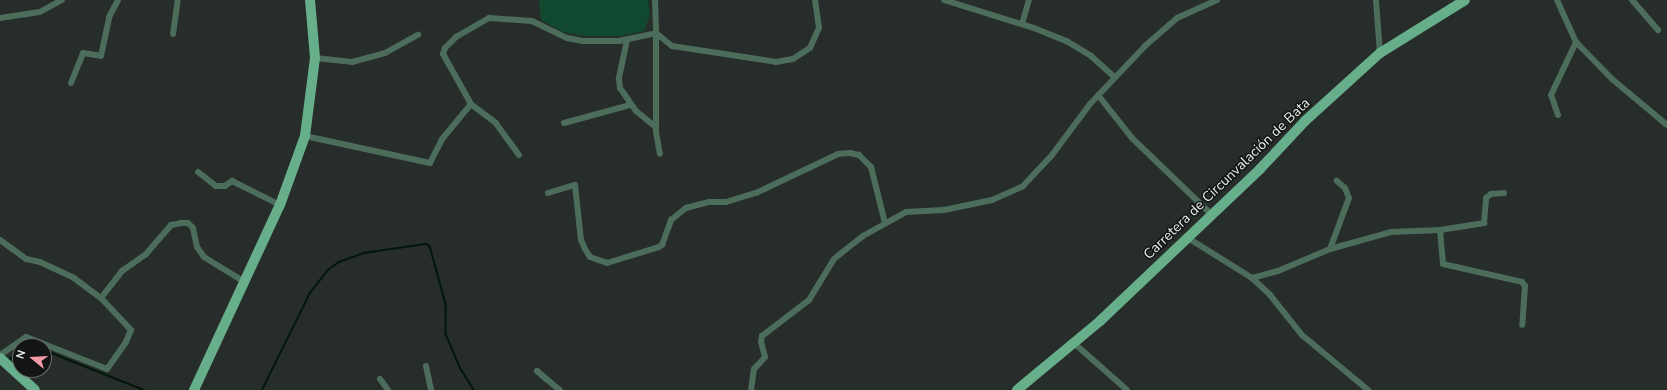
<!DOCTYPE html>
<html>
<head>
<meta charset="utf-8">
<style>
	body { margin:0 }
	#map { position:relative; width:1667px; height:390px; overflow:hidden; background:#272d2a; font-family:"Nunito Sans",sans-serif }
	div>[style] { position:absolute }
	.green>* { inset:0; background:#104830 }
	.stream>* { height:1.5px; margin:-0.75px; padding:0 0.75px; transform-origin:0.75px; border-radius:0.75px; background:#00170a }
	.minor>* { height:6px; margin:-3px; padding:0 3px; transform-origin:3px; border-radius:3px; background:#4c6d5b }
	.primary>* { height:10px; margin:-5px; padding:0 5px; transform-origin:5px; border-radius:5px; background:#67ae8a }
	span { translate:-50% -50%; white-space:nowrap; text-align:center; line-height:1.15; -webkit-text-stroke:3px #121513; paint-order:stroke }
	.street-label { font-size:14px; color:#e9edea }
	.north { position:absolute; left:12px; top:338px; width:40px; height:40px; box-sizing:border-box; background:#121513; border:1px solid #686b69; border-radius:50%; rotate:288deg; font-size:11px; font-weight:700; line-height:16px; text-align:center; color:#e9edea }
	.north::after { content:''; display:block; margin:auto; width:14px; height:18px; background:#f39aa7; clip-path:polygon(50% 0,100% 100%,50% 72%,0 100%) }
</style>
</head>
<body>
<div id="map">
	<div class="green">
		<div style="clip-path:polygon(539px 0,648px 0,650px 15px,644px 31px,622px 36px,583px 36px,563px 32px,541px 20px)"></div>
	</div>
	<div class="stream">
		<div style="left:25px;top:346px;width:4px;rotate:-45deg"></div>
		<div style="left:28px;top:343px;width:8px;rotate:23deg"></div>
		<div style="left:44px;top:350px;width:108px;rotate:21.8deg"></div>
		<div style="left:8px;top:361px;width:16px;rotate:-43deg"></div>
		<div style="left:262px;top:390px;width:108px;rotate:-63.7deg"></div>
		<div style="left:310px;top:293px;width:29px;rotate:-52deg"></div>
		<div style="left:328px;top:270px;width:14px;rotate:-36deg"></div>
		<div style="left:339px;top:262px;width:27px;rotate:-20deg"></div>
		<div style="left:364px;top:253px;width:63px;rotate:-8.3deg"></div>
		<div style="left:426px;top:244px;width:4px;rotate:27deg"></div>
		<div style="left:430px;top:246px;width:60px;rotate:74.6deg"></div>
		<div style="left:446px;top:304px;width:30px;rotate:90deg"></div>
		<div style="left:446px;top:334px;width:38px;rotate:67deg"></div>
		<div style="left:461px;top:369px;width:25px;rotate:58deg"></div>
	</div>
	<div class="minor">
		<div style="left:655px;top:0;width:33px;rotate:88deg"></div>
		<div style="left:656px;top:33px;width:21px;rotate:39deg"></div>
		<div style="left:672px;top:46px;width:105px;rotate:8.7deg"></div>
		<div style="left:776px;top:62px;width:17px;rotate:-10deg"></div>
		<div style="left:793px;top:59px;width:20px;rotate:-33deg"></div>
		<div style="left:810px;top:48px;width:22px;rotate:-66deg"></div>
		<div style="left:819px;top:28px;width:28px;rotate:-98deg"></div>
		<div style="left:944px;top:0;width:94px;rotate:17.3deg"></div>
		<div style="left:1034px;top:28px;width:37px;rotate:22deg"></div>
		<div style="left:1068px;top:42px;width:27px;rotate:31deg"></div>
		<div style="left:1091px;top:56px;width:31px;rotate:42deg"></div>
		<div style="left:1376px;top:0;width:53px;rotate:85.7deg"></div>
		<div style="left:1557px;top:0;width:46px;rotate:65.7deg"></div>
		<div style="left:1576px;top:42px;width:52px;rotate:45.8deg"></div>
		<div style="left:1612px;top:79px;width:72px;rotate:39.9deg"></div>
		<div style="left:1632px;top:0;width:40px;rotate:49deg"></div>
		<div style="left:0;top:18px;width:40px;rotate:-8.5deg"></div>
		<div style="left:40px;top:12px;width:25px;rotate:-29deg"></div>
		<div style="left:1022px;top:24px;width:25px;rotate:-74deg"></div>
		<div style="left:173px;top:34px;width:34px;rotate:-82deg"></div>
		<div style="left:627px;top:40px;width:40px;rotate:102deg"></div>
		<div style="left:619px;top:79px;width:9px;rotate:84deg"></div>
		<div style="left:620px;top:88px;width:28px;rotate:55deg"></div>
		<div style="left:636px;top:111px;width:26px;rotate:39deg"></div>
		<div style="left:315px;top:58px;width:37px;rotate:6deg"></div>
		<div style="left:352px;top:62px;width:34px;rotate:-15deg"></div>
		<div style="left:385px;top:53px;width:38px;rotate:-29deg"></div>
		<div style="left:71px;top:83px;width:32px;rotate:-68deg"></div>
		<div style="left:83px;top:53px;width:18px;rotate:9deg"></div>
		<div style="left:101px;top:56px;width:40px;rotate:-78deg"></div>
		<div style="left:109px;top:17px;width:19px;rotate:-62deg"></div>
		<div style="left:1098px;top:95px;width:55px;rotate:51.7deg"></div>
		<div style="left:1132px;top:138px;width:110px;rotate:43.9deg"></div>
		<div style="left:1558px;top:115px;width:21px;rotate:-109deg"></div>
		<div style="left:1551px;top:95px;width:59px;rotate:-64.7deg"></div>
		<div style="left:564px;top:123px;width:68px;rotate:-15.3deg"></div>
		<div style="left:305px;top:136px;width:128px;rotate:12.2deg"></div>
		<div style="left:430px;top:163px;width:27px;rotate:-63deg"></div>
		<div style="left:442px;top:139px;width:45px;rotate:-50.4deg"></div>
		<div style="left:519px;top:155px;width:39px;rotate:-126deg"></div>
		<div style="left:496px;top:123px;width:31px;rotate:-143deg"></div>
		<div style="left:471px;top:104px;width:57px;rotate:-119.2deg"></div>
		<div style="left:443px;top:54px;width:6px;rotate:-72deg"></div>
		<div style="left:445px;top:48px;width:16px;rotate:-45deg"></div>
		<div style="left:456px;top:37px;width:38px;rotate:-30deg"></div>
		<div style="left:489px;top:18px;width:43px;rotate:4deg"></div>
		<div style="left:532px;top:21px;width:39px;rotate:26deg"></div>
		<div style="left:567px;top:38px;width:16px;rotate:11deg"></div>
		<div style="left:583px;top:41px;width:36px"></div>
		<div style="left:619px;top:41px;width:38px;rotate:-12deg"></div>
		<div style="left:656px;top:33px;width:99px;rotate:90deg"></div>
		<div style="left:656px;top:132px;width:22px;rotate:80deg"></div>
		<div style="left:198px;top:172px;width:23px;rotate:38deg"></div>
		<div style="left:216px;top:186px;width:9px"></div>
		<div style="left:225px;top:186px;width:9px;rotate:-36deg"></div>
		<div style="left:232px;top:181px;width:54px;rotate:26.6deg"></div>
		<div style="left:548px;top:193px;width:28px;rotate:-17deg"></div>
		<div style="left:575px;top:185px;width:55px;rotate:83.8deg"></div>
		<div style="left:581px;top:240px;width:10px;rotate:66deg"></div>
		<div style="left:585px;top:249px;width:9px;rotate:58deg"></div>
		<div style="left:590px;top:257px;width:18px;rotate:19deg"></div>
		<div style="left:607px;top:263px;width:54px;rotate:-17.1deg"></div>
		<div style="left:659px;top:247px;width:4px;rotate:-34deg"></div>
		<div style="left:662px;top:245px;width:27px;rotate:-70deg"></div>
		<div style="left:671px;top:220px;width:19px;rotate:-39deg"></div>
		<div style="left:686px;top:208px;width:24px;rotate:-15deg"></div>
		<div style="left:709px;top:202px;width:17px"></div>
		<div style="left:726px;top:202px;width:31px;rotate:-17deg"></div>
		<div style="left:756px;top:193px;width:91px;rotate:-25.4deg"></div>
		<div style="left:838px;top:154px;width:12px;rotate:-5deg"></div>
		<div style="left:850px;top:153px;width:9px;rotate:13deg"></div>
		<div style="left:859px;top:155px;width:17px;rotate:45deg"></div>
		<div style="left:871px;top:167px;width:58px;rotate:76deg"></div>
		<div style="left:1440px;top:230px;width:34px;rotate:85deg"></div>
		<div style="left:1443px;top:264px;width:81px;rotate:12.8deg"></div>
		<div style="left:1522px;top:282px;width:5px;rotate:53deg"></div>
		<div style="left:1525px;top:286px;width:39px;rotate:94deg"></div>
		<div style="left:1188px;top:238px;width:75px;rotate:32deg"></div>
		<div style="left:1252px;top:278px;width:25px;rotate:43deg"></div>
		<div style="left:1270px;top:295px;width:51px;rotate:51.3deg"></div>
		<div style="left:1302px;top:335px;width:86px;rotate:39.8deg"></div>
		<div style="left:0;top:240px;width:32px;rotate:36deg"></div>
		<div style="left:26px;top:259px;width:14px;rotate:12deg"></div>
		<div style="left:40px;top:262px;width:38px;rotate:25deg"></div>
		<div style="left:74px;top:278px;width:34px;rotate:37deg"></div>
		<div style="left:101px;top:298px;width:44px;rotate:46.8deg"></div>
		<div style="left:131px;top:330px;width:13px;rotate:113deg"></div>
		<div style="left:126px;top:342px;width:33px;rotate:125deg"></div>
		<div style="left:107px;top:369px;width:87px;rotate:-158.4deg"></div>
		<div style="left:26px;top:337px;width:32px;rotate:145deg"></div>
		<div style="left:1330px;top:249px;width:54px;rotate:-69.6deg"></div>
		<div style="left:1349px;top:198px;width:11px;rotate:-112deg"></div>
		<div style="left:1345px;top:188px;width:11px;rotate:-139deg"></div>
		<div style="left:1252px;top:278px;width:27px;rotate:-15deg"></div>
		<div style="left:1278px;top:271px;width:56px;rotate:-22.9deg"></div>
		<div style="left:1330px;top:249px;width:63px;rotate:-15.6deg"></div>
		<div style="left:1391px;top:232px;width:49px;rotate:-2.3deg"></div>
		<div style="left:1440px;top:230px;width:45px;rotate:-9deg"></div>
		<div style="left:1484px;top:223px;width:25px;rotate:-85deg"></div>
		<div style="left:1486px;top:198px;width:6px;rotate:-39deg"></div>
		<div style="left:1491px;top:194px;width:13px;rotate:-4deg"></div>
		<div style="left:101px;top:298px;width:34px;rotate:-52deg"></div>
		<div style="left:122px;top:271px;width:29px;rotate:-35deg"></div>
		<div style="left:146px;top:254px;width:38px;rotate:-49deg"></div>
		<div style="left:171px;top:225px;width:10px;rotate:-11deg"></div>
		<div style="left:181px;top:223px;width:7px"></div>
		<div style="left:188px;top:223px;width:7px;rotate:45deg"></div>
		<div style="left:193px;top:228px;width:19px;rotate:78deg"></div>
		<div style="left:197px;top:247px;width:12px;rotate:55deg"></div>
		<div style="left:204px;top:257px;width:46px;rotate:31.6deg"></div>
		<div style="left:1075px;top:344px;width:69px;rotate:41.5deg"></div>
		<div style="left:426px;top:366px;width:25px;rotate:78deg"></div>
		<div style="left:380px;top:379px;width:14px;rotate:54deg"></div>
		<div style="left:546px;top:379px;width:12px;rotate:-138deg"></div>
		<div style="left:537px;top:371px;width:30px;rotate:40deg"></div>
		<div style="left:751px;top:390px;width:21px;rotate:-82deg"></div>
		<div style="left:754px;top:369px;width:16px;rotate:-47deg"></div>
		<div style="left:765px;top:357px;width:16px;rotate:-105deg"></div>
		<div style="left:761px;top:342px;width:6px;rotate:-81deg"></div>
		<div style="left:762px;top:336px;width:59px;rotate:-37.5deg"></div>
		<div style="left:809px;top:300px;width:48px;rotate:-58.6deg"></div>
		<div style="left:834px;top:259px;width:14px;rotate:-39deg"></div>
		<div style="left:845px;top:250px;width:23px;rotate:-38deg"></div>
		<div style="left:863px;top:236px;width:49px;rotate:-29.2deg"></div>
		<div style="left:906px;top:212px;width:38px;rotate:-3deg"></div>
		<div style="left:944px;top:210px;width:49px;rotate:-11.8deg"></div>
		<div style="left:992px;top:200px;width:34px;rotate:-24deg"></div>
		<div style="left:1023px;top:186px;width:42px;rotate:-46.9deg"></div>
		<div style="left:1052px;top:155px;width:64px;rotate:-53.3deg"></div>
		<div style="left:1090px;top:104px;width:80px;rotate:-46.5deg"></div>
		<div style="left:1145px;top:46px;width:43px;rotate:-41.2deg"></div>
		<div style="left:1177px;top:18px;width:44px;rotate:-24.2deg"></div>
	</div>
	<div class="primary">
		<div style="left:0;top:358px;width:47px;rotate:42.4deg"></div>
		<div style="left:194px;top:390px;width:204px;rotate:-65.1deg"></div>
		<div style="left:280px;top:205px;width:73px;rotate:-70.1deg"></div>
		<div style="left:305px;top:136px;width:79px;rotate:-82.7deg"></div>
		<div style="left:315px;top:58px;width:58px;rotate:-94.9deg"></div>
		<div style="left:1017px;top:390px;width:108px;rotate:-39.7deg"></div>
		<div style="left:1100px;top:321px;width:221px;rotate:-43.5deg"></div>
		<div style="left:1260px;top:169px;width:66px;rotate:-46.8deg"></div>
		<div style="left:1305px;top:121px;width:101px;rotate:-42.2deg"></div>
		<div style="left:1380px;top:53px;width:100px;rotate:-31.9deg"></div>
	</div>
	<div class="street-label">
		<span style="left:1227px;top:179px;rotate:-44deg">Carretera de Circunvalación de Bata</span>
	</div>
	<div class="north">N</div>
</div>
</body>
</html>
